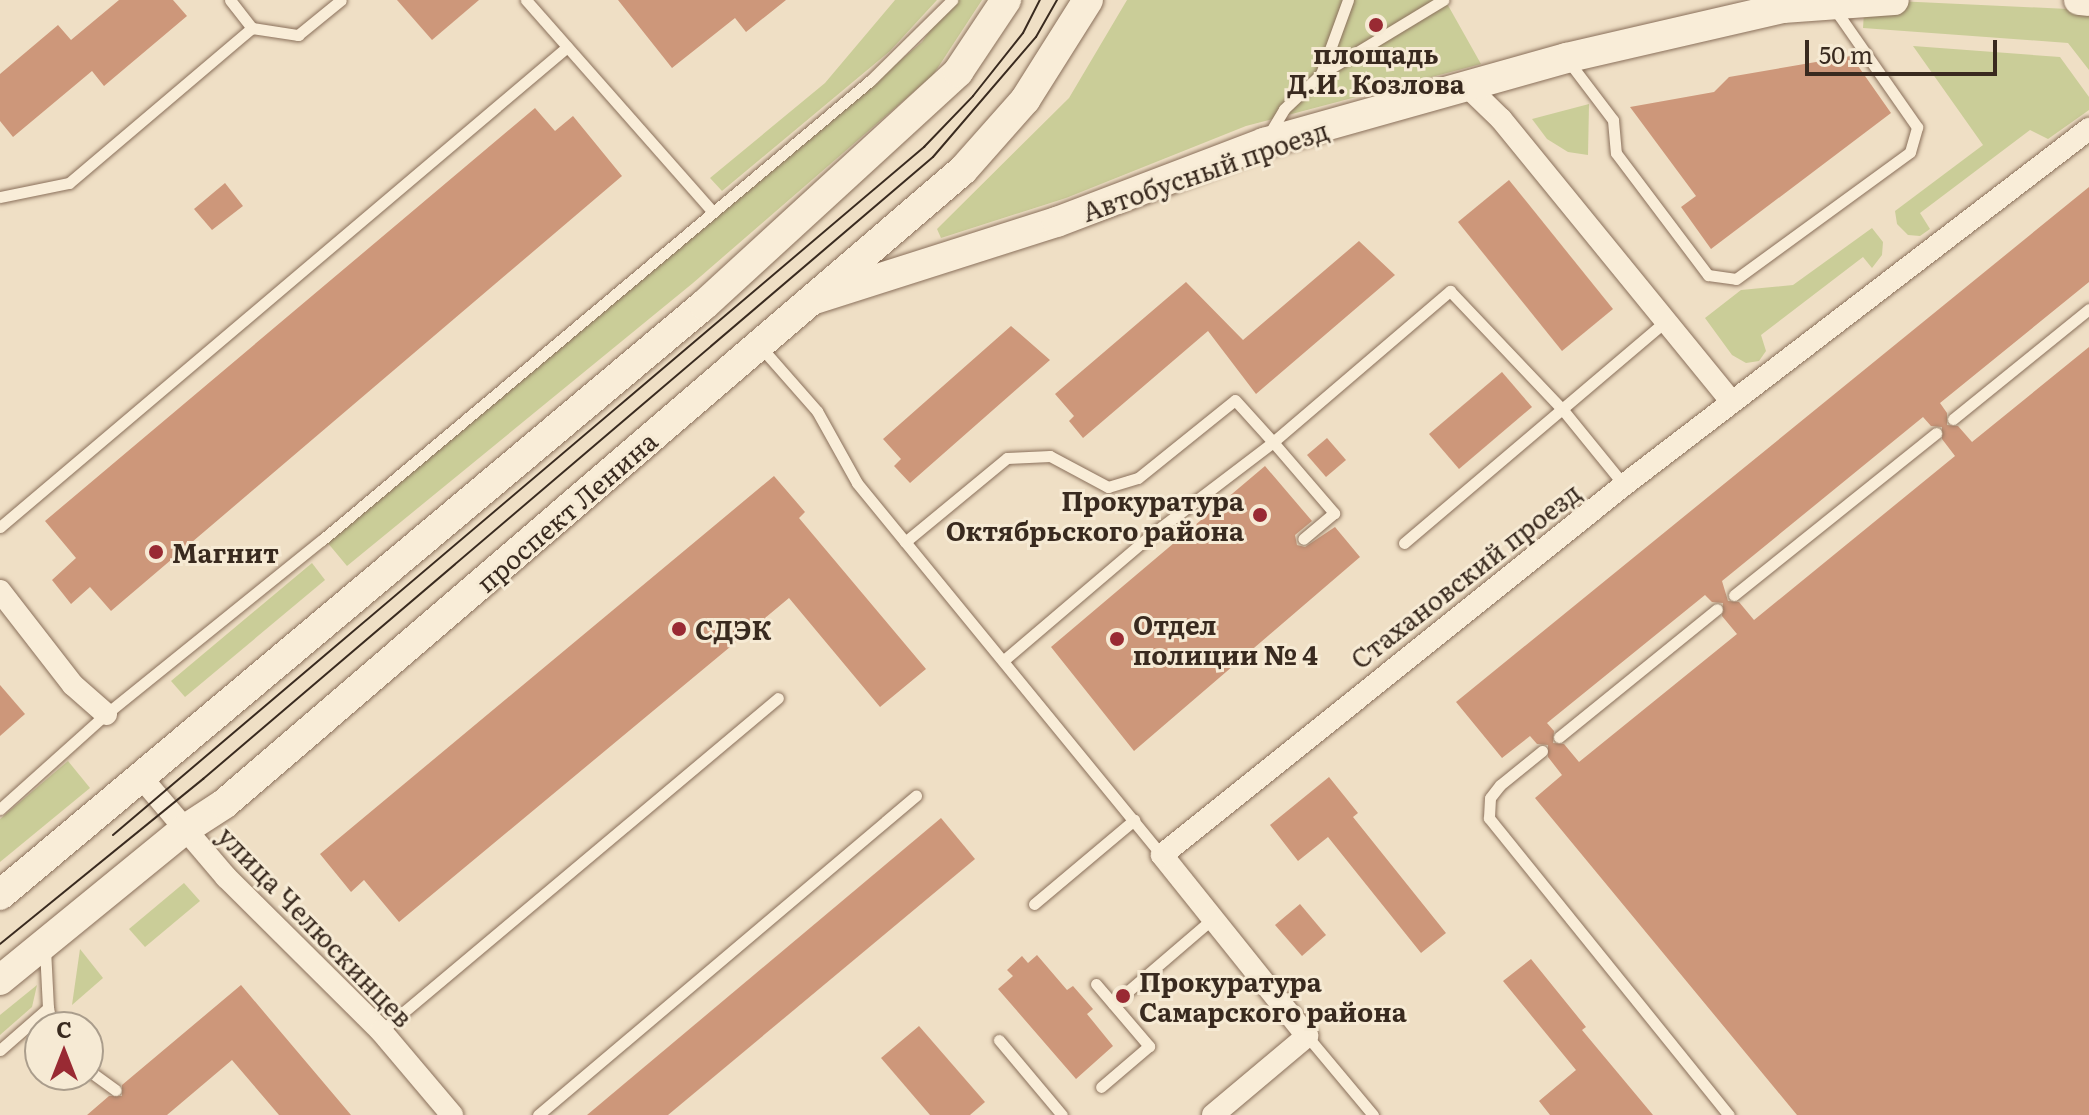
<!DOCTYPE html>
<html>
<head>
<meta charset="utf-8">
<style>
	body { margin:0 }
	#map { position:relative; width:2089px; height:1115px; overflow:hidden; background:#efdfc5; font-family:Literata,serif }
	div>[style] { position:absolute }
	.green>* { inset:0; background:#cacd98 }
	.building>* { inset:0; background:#cd977a }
	.roads { filter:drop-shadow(0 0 2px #8a705b) drop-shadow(0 0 2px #8a705b) }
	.lane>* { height:11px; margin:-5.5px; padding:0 5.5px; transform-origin:5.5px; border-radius:5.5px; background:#f9edd8 }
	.street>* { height:22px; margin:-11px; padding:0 11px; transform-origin:11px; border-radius:11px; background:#f9edd8 }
	.secondary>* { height:30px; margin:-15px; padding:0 15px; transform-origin:15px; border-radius:15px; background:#f9edd8 }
	.tram>* { height:2px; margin:-1px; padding:0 1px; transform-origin:1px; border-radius:1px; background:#392a1f }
	.dots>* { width:22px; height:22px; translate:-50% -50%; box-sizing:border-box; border:4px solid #f6ead4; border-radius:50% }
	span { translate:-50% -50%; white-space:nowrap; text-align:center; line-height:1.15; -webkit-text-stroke:6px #f6ead4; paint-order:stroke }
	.poi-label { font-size:26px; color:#392a1f; font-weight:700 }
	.right { translate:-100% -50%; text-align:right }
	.left { translate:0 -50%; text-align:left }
	.street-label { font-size:26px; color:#392a1f }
	.north { position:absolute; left:24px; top:1011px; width:80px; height:80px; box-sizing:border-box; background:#f6ead4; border:2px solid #aa9d8c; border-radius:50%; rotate:0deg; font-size:22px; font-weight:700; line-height:32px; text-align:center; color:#392a1f }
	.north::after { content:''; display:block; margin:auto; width:28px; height:36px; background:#992a33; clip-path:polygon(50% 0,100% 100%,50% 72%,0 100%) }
	.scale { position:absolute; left:1805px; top:40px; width:192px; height:36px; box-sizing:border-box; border:4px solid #392a1f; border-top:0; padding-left:10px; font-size:24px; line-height:28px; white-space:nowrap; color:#392a1f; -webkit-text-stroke:6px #f6ead4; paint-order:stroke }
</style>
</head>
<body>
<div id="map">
	<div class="green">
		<div style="clip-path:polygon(895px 0,937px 0,890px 51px,722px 191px,710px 178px,825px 83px)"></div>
		<div style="clip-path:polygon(951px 0,982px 0,933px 75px,693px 283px,347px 566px,327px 542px,922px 42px)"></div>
		<div style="clip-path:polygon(1127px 0,1445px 0,1481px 64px,1246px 126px,1066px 198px,941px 238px,937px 229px,1069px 98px)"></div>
		<div style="clip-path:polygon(1875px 0,2089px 10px,2089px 70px,2068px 43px,1863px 28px,1864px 12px)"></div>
		<div style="clip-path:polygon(1913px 46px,2060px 57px,2089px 97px,2089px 110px,2048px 139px,2030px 130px,1920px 213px,1930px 229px,1920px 236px,1908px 235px,1897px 224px,1895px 211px,1983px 145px)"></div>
		<div style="clip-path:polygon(1589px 104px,1588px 155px,1568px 152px,1547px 139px,1532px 119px)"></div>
		<div style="clip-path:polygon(1872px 228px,1883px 242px,1882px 255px,1872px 268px,1863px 257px,1761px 335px,1766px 351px,1759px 361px,1746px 363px,1732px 355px,1705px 318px,1741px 290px,1793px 285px)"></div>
		<div style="clip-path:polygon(312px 563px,325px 580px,185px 697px,171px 681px)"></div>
		<div style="clip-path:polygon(68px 761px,90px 788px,0 862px,0 819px)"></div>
		<div style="clip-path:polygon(184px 883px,200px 901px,145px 947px,129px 929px)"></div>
		<div style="clip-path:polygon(80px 949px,103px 978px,72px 1005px)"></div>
		<div style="clip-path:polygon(37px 985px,32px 1007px,0 1035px,0 1015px)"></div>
	</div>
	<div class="building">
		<div style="clip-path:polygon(119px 0,173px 0,187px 16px,104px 86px,92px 71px,13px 137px,0 121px,0 74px,58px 25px,71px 40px)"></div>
		<div style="clip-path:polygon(397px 0,479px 0,432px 40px)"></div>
		<div style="clip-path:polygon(618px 0,786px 0,746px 32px,735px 18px,672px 68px)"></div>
		<div style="clip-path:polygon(1851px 56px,1891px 113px,1711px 249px,1681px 207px,1696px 196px,1630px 107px,1714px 92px,1729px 77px)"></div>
		<div style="clip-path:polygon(535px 108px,555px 131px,573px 116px,622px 176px,111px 611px,90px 587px,71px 604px,52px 580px,76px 558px,45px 521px)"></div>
		<div style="clip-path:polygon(1509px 180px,1613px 309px,1562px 351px,1458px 222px)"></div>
		<div style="clip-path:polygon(225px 183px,243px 206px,212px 230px,194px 209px)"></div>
		<div style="clip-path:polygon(evenodd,2089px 187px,2089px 282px,1940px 403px,1947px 413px,1947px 425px,1958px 426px,1972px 442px,2089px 347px,2089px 1115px,1797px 1115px,1535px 798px,1562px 775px,1548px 757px,1548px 745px,1537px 744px,1530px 736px,1502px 758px,1456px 702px,2089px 187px,1923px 417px,1931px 426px,1942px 427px,1942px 439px,1955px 456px,1754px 620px,1739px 602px,1728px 601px,1722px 581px,1923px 417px,2089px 187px,1705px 595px,1712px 602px,1723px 603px,1722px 616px,1737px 634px,1579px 762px,1564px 744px,1553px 743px,1554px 731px,1547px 723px,1705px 595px)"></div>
		<div style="clip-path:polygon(1359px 241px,1395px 275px,1256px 394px,1208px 331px,1083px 438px,1069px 421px,1074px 416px,1055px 394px,1186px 282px,1243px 340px)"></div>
		<div style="clip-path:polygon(1011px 326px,1050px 360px,910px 483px,894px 466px,901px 459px,883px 439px)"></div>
		<div style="clip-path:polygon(1502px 372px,1532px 407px,1459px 469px,1429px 434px)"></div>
		<div style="clip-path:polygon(1327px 438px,1346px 460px,1326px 477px,1307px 455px)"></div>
		<div style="clip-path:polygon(1265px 466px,1312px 521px,1295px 535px,1297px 545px,1305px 547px,1335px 527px,1360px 557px,1134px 751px,1051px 647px)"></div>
		<div style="clip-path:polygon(774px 476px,805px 512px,799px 518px,926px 669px,880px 707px,789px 598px,399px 922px,364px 880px,351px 892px,320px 854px)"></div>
		<div style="clip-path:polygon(0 685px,25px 714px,0 736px)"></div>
		<div style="clip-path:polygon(1329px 777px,1358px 813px,1353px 817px,1446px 933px,1421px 953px,1328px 837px,1298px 861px,1270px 825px)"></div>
		<div style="clip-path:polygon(941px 818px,975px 859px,668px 1115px,587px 1115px)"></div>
		<div style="clip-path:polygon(1300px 904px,1326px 935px,1302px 956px,1275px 925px)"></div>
		<div style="clip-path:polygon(1037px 955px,1067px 990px,1073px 986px,1093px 1009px,1087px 1014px,1113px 1046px,1076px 1079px,998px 989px,1013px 976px,1007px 970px,1022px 956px,1028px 963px)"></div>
		<div style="clip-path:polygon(1531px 959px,1586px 1027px,1582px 1030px,1653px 1115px,1550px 1115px,1539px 1101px,1576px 1070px,1503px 981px)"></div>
		<div style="clip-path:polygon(241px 985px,351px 1115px,279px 1115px,232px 1060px,167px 1115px,87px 1115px,109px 1096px,122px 1096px,122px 1085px)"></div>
		<div style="clip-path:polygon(919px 1026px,985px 1102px,970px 1115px,930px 1115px,881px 1058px)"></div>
	</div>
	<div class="roads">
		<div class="lane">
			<div style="left:230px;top:0;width:36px;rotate:52deg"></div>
			<div style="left:252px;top:28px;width:47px;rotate:8.7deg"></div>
			<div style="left:298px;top:35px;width:55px;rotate:-39.1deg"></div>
			<div style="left:526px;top:0;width:281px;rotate:48.6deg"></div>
			<div style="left:1569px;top:62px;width:73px;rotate:52.8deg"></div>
			<div style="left:1613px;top:120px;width:33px;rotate:85deg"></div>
			<div style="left:1616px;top:153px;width:153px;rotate:53deg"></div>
			<div style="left:1708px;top:275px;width:28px;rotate:8deg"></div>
			<div style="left:1736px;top:279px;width:215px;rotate:-36.1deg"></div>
			<div style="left:1910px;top:152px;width:26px;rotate:-74deg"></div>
			<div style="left:1917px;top:127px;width:145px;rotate:-124.9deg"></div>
			<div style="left:1321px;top:74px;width:143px;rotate:-31.2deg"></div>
			<div style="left:1268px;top:136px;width:31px;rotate:-59deg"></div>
			<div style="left:1284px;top:109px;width:51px;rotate:-43.4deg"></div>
			<div style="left:1321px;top:74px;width:79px;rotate:-70deg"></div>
			<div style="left:0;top:197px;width:70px;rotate:-11.5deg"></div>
			<div style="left:69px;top:183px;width:240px;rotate:-40.3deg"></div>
			<div style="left:759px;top:345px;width:88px;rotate:48.7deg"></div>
			<div style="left:817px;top:411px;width:82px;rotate:60.9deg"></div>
			<div style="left:857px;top:483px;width:481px;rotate:50.7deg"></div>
			<div style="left:1953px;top:419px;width:175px;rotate:-39deg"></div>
			<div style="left:0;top:527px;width:743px;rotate:-40.25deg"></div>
			<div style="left:905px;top:542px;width:132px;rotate:-39.5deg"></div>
			<div style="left:1007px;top:458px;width:43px;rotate:-2.7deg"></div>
			<div style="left:1050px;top:456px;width:66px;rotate:28.1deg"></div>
			<div style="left:1108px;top:487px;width:31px;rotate:-17deg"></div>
			<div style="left:1138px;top:478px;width:124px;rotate:-38.8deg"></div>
			<div style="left:1235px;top:400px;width:57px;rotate:47.9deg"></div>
			<div style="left:1273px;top:442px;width:233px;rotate:-40.5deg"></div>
			<div style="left:1450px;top:291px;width:164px;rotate:46.5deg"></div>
			<div style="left:1563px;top:410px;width:97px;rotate:50.9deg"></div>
			<div style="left:1404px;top:543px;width:342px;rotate:-40.3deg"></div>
			<div style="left:1734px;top:595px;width:259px;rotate:-38.7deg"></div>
			<div style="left:1004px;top:660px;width:193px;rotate:-40.4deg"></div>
			<div style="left:1151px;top:535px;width:153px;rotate:-37.3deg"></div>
			<div style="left:1273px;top:442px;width:94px;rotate:49.3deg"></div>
			<div style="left:1334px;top:513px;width:40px;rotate:140deg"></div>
			<div style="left:1559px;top:737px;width:203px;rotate:-39deg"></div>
			<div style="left:1542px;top:751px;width:54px;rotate:141deg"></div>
			<div style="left:1500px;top:785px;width:16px;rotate:128deg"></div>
			<div style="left:1490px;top:798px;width:20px;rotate:93deg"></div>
			<div style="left:1489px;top:818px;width:382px;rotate:51.1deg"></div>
			<div style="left:0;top:809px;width:142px;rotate:-41.9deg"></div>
			<div style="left:106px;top:714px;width:277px;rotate:-38.9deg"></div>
			<div style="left:322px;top:540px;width:716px;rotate:-39.96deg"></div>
			<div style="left:871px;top:80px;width:114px;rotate:-44.6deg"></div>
			<div style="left:1034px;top:904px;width:131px;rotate:-40deg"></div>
			<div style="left:1096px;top:984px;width:82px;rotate:49.5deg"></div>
			<div style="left:1149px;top:1046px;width:63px;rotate:139.5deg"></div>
			<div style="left:1113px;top:1004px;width:130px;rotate:-40.6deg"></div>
			<div style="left:48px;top:1008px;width:19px;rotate:78deg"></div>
			<div style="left:381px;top:1031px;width:518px;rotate:-39.99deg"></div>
			<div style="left:1307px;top:1036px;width:103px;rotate:50.1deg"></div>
			<div style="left:999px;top:1040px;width:98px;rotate:50deg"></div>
			<div style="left:0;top:1050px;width:64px;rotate:-41.2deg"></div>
			<div style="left:48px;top:1008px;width:59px;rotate:-92.9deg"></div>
			<div style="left:88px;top:1070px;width:34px;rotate:36deg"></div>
			<div style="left:538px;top:1115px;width:495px;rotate:-40.2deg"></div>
		</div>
		<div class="street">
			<div style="left:1469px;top:88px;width:45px;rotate:44.1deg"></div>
			<div style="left:1501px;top:119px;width:365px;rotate:50.8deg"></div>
			<div style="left:0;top:591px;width:119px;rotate:52.2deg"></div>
			<div style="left:73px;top:685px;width:44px;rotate:41.3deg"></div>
			<div style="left:140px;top:776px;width:133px;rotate:49.6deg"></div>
			<div style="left:226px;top:877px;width:218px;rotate:44.8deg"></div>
			<div style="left:381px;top:1031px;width:110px;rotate:49.8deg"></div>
			<div style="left:1213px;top:1115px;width:123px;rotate:-40deg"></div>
			<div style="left:1307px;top:1036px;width:232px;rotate:-128.7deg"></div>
			<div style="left:1162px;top:855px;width:592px;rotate:-38.69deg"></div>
			<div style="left:1624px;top:485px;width:586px;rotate:-37.44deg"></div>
		</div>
		<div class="secondary">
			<div style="left:2079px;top:0;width:10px;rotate:6deg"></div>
			<div style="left:815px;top:299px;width:254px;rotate:-17.7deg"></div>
			<div style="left:1057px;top:222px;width:222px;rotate:-20.9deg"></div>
			<div style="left:1264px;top:143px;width:314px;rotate:-15.7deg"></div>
			<div style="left:1566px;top:58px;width:223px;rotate:-13deg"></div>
			<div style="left:1783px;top:8px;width:111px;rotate:-4.1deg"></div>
			<div style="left:0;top:895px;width:919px;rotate:-39.97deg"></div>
			<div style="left:704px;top:305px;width:345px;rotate:-42.5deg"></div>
			<div style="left:958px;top:72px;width:87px;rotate:-56.3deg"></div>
			<div style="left:0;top:980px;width:237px;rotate:-39.2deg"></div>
			<div style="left:184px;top:830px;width:48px;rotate:-33deg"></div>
			<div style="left:224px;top:804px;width:974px;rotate:-40.63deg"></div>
			<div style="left:963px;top:170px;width:94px;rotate:-48.5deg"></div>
			<div style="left:1025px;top:100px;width:118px;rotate:-57.8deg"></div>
		</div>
	</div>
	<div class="tram">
		<div style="left:113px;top:835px;width:1064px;rotate:-40.31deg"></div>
		<div style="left:924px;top:147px;width:71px;rotate:-46.1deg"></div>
		<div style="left:973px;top:96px;width:80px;rotate:-51.6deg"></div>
		<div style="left:1023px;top:33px;width:37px;rotate:-63deg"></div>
		<div style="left:0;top:944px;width:262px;rotate:-39.1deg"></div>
		<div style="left:203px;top:779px;width:959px;rotate:-40.43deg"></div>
		<div style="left:933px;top:157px;width:158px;rotate:-49.4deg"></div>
		<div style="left:1036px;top:37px;width:43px;rotate:-60.4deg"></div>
	</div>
	<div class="dots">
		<div style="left:1376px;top:25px;background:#992a33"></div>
		<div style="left:1260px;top:515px;background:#992a33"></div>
		<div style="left:156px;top:552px;background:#992a33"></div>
		<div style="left:679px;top:629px;background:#992a33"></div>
		<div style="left:1117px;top:639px;background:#992a33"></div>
		<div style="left:1123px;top:996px;background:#992a33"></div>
	</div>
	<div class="poi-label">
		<span style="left:1376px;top:68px">площадь<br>Д.И. Козлова</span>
		<span class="right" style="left:1244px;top:515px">Прокуратура<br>Октябрьского района</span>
		<span class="left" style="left:172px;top:552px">Магнит</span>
		<span class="left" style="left:1133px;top:639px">Отдел<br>полиции № 4</span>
		<span class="left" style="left:695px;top:629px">СДЭК</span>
		<span class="left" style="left:1139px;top:996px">Прокуратура<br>Самарского района</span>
	</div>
	<div class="street-label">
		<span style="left:1205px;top:170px;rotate:-19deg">Автобусный проезд</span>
		<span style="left:566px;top:511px;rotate:-41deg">проспект Ленина</span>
		<span style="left:1465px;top:575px;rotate:-38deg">Стахановский проезд</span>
		<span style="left:316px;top:926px;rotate:46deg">улица Челюскинцев</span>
	</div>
	<div class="north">С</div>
	<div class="scale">50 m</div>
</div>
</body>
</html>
